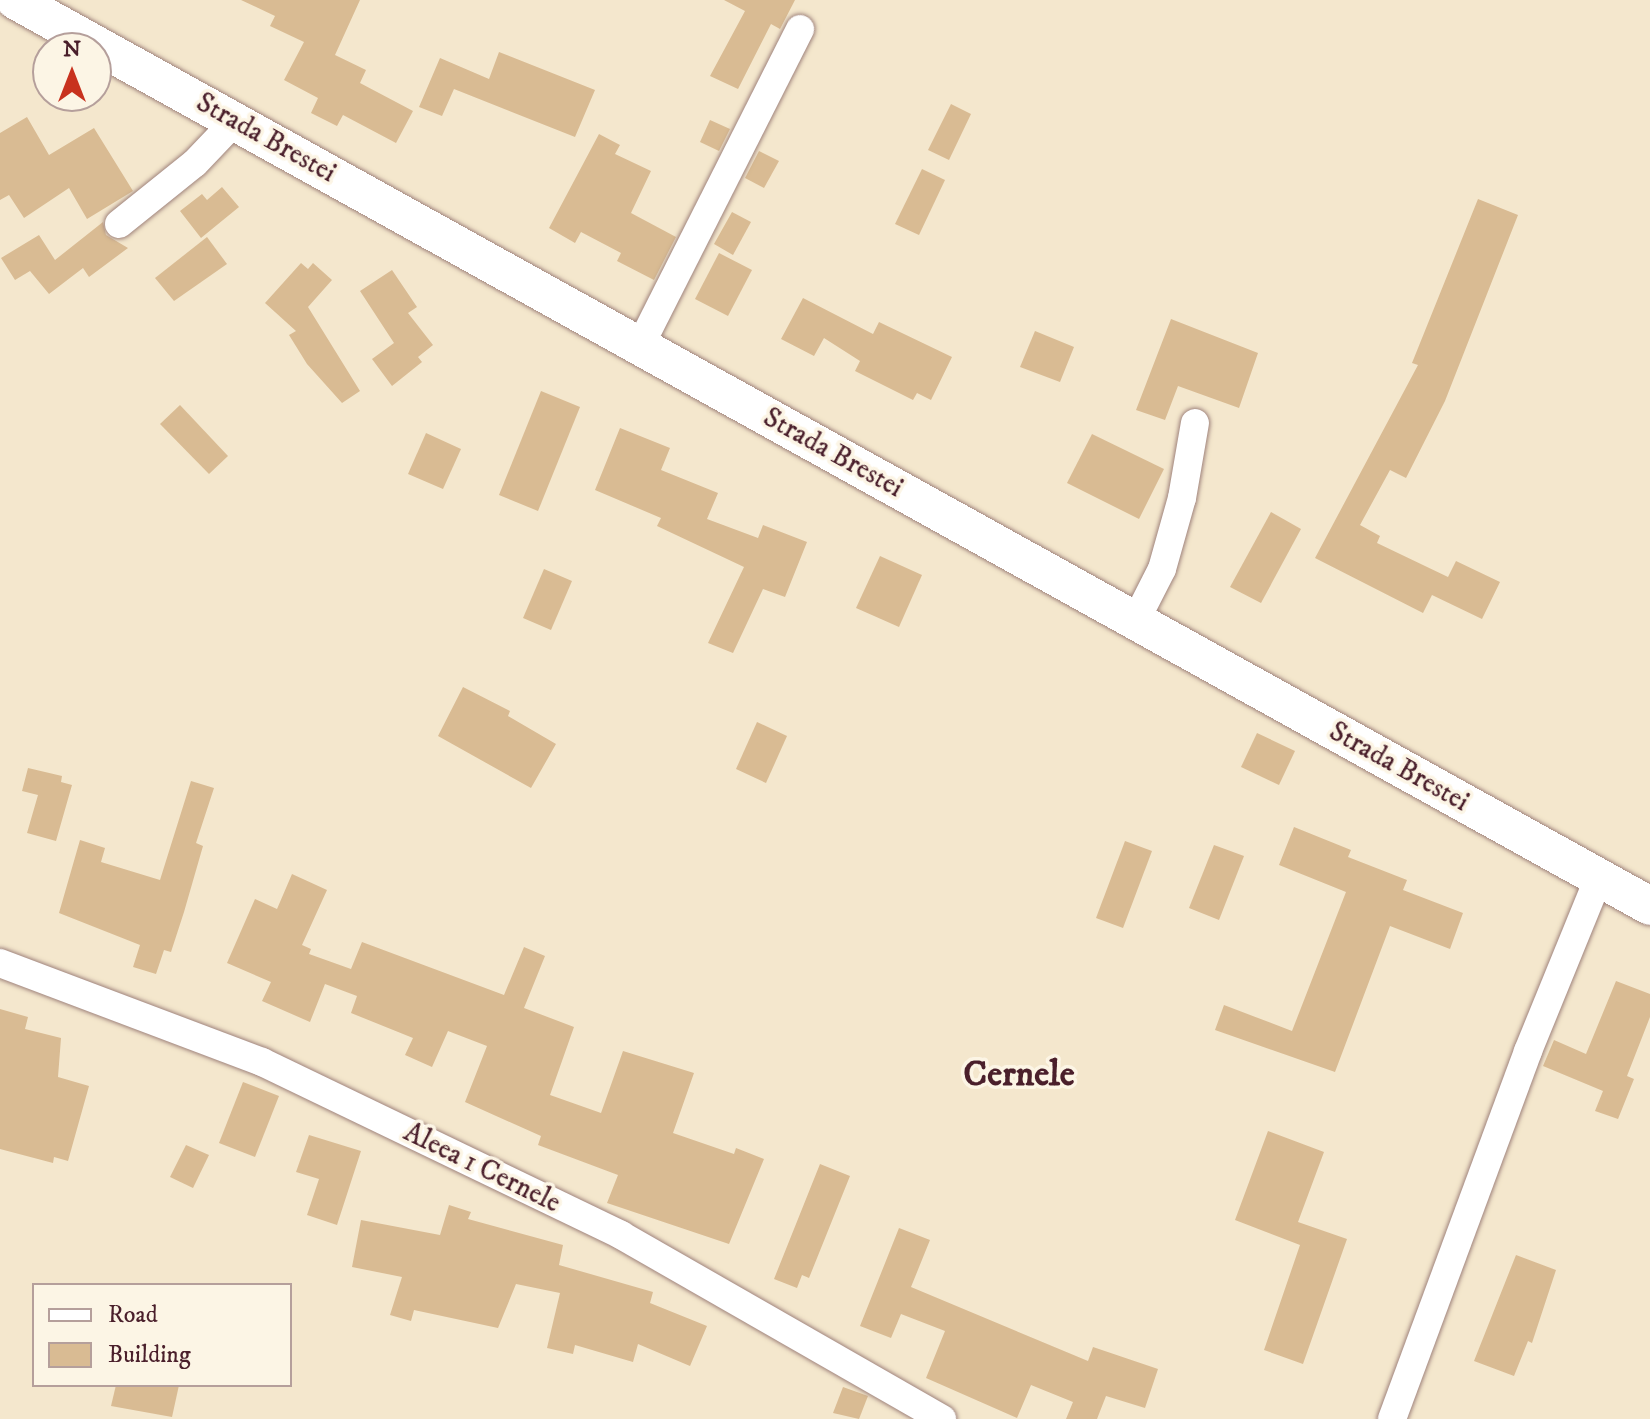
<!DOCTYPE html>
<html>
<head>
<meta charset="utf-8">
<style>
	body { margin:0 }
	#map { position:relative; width:1650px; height:1419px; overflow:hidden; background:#f4e7cd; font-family:"IM FELL DW Pica",serif }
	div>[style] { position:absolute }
	.building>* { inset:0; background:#d9bb93 }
	.roads { filter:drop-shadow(0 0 2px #9f837c) drop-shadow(0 0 2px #9f837c) }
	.street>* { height:28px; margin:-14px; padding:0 14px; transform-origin:14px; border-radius:14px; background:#fff }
	.secondary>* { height:38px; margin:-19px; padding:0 19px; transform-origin:19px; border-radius:19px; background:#fff }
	span { translate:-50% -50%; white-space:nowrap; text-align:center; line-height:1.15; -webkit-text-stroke:7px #fcf5e5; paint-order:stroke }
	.street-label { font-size:28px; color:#4a1f2b }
	.district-label { font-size:36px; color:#4a1f2b; font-weight:700 }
	.legend { position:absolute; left:32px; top:1283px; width:260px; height:104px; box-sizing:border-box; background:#fcf5e5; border:2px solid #b59f9b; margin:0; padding:10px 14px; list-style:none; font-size:24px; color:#4a1f2b }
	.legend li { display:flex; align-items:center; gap:16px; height:40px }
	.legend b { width:40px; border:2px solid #b59f9b }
	.north { position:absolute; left:32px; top:32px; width:80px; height:80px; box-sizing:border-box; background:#fcf5e5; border:2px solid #b59f9b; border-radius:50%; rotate:0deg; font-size:22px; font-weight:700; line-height:32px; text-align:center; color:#4a1f2b }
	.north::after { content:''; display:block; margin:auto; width:28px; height:36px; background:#c8321e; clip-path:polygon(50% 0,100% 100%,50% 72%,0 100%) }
</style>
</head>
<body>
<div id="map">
	<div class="building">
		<div style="clip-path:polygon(241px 0,360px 0,335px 55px,366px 70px,360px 83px,413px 111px,396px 143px,343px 115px,337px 126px,311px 113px,318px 98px,284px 80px,304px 42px,270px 26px,275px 16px)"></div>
		<div style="clip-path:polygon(724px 0,795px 0,780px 29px,771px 24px,738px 89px,710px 76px,745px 11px)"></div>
		<div style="clip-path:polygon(499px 52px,595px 90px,575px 137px,454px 89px,442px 116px,419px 107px,440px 58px,489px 79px)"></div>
		<div style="clip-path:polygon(951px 104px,971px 114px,949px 160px,928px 150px)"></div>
		<div style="clip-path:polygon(27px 117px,49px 155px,94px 128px,133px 191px,87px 219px,69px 188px,24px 218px,9px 195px,0 200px,0 133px)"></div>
		<div style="clip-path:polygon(710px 120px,730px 129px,719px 151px,700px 142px)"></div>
		<div style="clip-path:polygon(599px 134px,620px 145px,615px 154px,651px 171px,631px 213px,676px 237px,654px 280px,617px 261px,621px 253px,581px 232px,575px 243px,549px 228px)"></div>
		<div style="clip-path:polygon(759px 151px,779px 161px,764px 188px,745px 178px)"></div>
		<div style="clip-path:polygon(922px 169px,945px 180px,919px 235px,895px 224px)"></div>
		<div style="clip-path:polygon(222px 187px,239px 207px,201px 238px,180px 211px,202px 194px,207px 200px)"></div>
		<div style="clip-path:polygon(1478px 199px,1518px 215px,1445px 401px,1406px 478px,1390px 470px,1360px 525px,1380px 536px,1377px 543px,1448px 577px,1456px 561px,1500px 582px,1482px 619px,1432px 595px,1423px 613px,1315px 558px,1418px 365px,1412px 363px)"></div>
		<div style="clip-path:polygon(732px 212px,751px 222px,733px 255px,714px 244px)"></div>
		<div style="clip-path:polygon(103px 222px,106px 235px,128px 248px,89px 277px,83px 268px,49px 294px,30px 271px,15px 280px,1px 258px,39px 235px,55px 260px)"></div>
		<div style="clip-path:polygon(207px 237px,227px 264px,174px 301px,155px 278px)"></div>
		<div style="clip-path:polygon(719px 253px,752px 270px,728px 316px,695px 299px)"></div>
		<div style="clip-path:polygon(301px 263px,308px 269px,313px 263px,332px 280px,308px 307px,360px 391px,342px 403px,307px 364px,289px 335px,296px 331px,265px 303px)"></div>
		<div style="clip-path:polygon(392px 270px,417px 307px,408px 313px,433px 345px,418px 357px,422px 362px,392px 386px,372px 359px,394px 343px,360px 291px)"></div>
		<div style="clip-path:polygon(803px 298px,873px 334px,879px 322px,952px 357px,931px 400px,917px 393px,913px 400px,855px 371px,860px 361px,824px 338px,814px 356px,781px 339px)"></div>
		<div style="clip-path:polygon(1171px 319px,1258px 353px,1239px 408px,1178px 386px,1165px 420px,1136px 410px)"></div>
		<div style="clip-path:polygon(1035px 331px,1074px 347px,1060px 382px,1020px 367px)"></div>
		<div style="clip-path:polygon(541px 391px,580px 407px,538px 511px,499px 495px)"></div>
		<div style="clip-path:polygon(180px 405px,228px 456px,209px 474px,160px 424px)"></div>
		<div style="clip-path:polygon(620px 428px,670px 448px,661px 470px,718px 493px,707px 519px,758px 538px,763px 525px,807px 542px,785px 597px,763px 589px,733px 653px,708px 643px,744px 567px,657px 526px,661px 518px,595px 490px)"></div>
		<div style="clip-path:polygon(426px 433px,461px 449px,443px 489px,408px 474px)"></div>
		<div style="clip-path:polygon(1092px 434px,1164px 469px,1139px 519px,1067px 483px)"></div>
		<div style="clip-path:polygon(1271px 512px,1301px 529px,1261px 603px,1230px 587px)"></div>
		<div style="clip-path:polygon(880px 556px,922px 575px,899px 627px,856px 608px)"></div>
		<div style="clip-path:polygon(544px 569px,572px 581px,551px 630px,523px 618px)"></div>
		<div style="clip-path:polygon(463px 687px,510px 711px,508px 716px,556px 744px,531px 788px,438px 736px)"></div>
		<div style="clip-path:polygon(757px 722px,787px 736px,766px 783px,736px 769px)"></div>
		<div style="clip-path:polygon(1257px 733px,1295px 751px,1279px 785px,1241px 767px)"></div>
		<div style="clip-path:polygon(28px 768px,62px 776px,61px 782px,72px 785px,56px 841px,27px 833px,38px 795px,22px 791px)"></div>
		<div style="clip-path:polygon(191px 781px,214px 788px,196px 843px,203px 846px,184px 912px,171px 952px,164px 950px,156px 974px,133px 967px,140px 945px,59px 913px,80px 840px,105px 848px,101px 862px,160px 880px)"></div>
		<div style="clip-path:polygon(1294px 827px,1351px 850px,1348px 857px,1407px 880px,1403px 890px,1463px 913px,1450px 949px,1390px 926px,1335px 1072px,1215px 1030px,1224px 1005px,1292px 1031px,1346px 892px,1279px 865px)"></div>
		<div style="clip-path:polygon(1125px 841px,1152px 851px,1123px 928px,1096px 918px)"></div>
		<div style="clip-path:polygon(1214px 845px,1244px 856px,1219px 920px,1189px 908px)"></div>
		<div style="clip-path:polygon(292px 874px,327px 890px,302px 945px,311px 949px,309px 954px,351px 969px,362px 942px,504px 995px,524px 947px,545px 956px,524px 1008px,574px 1027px,550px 1095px,601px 1113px,623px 1051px,694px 1073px,673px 1133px,734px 1154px,736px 1148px,764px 1159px,729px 1244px,607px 1203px,618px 1175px,538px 1145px,541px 1136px,465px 1102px,487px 1046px,448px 1031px,432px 1067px,405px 1055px,413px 1038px,351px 1013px,357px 996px,325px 984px,310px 1022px,262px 1001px,271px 982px,227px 963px,255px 899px,277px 909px)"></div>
		<div style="clip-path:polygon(1616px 981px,1650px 994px,1650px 1017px,1627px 1076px,1634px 1079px,1618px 1119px,1595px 1111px,1603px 1091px,1543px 1066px,1554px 1040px,1586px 1054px)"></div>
		<div style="clip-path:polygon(0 1009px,28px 1017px,25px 1029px,61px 1038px,58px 1077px,89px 1086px,68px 1161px,54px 1157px,53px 1163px,0 1149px)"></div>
		<div style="clip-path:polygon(243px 1082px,279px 1096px,255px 1157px,219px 1143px)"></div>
		<div style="clip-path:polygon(1268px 1131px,1324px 1152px,1298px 1222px,1347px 1239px,1303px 1364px,1264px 1350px,1300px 1245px,1235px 1220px)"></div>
		<div style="clip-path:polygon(309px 1135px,361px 1151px,337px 1225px,307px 1215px,319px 1179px,296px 1172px)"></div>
		<div style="clip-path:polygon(186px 1145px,209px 1155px,193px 1188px,170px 1177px)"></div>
		<div style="clip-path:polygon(820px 1164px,850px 1176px,809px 1278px,802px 1275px,797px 1288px,774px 1279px)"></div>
		<div style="clip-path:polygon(449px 1205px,471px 1212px,468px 1219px,563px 1245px,559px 1265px,653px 1292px,650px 1303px,707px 1326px,690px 1366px,638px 1344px,633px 1362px,575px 1345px,573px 1354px,547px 1348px,560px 1293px,516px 1284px,498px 1328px,414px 1310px,411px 1321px,390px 1315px,402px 1277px,352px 1267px,361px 1220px,440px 1235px)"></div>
		<div style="clip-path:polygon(899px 1228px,930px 1240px,911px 1287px,1088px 1361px,1093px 1347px,1158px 1369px,1145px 1408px,1106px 1396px,1097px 1419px,1066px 1419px,1073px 1402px,1031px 1385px,1017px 1418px,926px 1378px,945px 1331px,901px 1314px,891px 1338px,860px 1326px)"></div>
		<div style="clip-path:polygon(1516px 1255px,1556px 1270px,1532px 1343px,1528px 1341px,1514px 1376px,1474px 1361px)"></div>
		<div style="clip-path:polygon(116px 1385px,179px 1385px,172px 1417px,111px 1406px)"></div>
		<div style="clip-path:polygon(843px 1387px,868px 1396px,859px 1419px,833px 1413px)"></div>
	</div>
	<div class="roads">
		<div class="street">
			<div style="left:119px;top:224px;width:97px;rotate:-38.8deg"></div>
			<div style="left:195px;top:163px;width:58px;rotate:-46.4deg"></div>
			<div style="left:640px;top:346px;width:355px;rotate:-63.2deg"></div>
			<div style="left:1136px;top:620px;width:57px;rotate:-63deg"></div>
			<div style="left:1162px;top:569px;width:74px;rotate:-74.3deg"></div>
			<div style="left:1182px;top:498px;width:76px;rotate:-80.2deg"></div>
			<div style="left:0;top:963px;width:280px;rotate:20.7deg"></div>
			<div style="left:262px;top:1062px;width:399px;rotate:25.7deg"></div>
			<div style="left:621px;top:1235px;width:370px;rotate:29.8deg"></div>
			<div style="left:1392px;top:1419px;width:392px;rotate:-69.7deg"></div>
			<div style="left:1528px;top:1051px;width:188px;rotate:-67.8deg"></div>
		</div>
		<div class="secondary">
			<div style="left:15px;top:0;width:1869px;rotate:28.99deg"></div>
		</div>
	</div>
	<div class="street-label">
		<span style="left:266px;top:138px;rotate:29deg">Strada Brestei</span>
		<span style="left:833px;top:453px;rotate:29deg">Strada Brestei</span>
		<span style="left:1399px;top:767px;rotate:29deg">Strada Brestei</span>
		<span style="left:482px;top:1168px;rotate:26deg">Aleea 1 Cernele</span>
	</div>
	<div class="district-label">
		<span style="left:1019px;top:1075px">Cernele</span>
	</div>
	<ul class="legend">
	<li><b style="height:10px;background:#fff"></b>Road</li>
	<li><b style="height:22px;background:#d9bb93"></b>Building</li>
	</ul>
	<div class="north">N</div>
</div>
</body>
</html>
